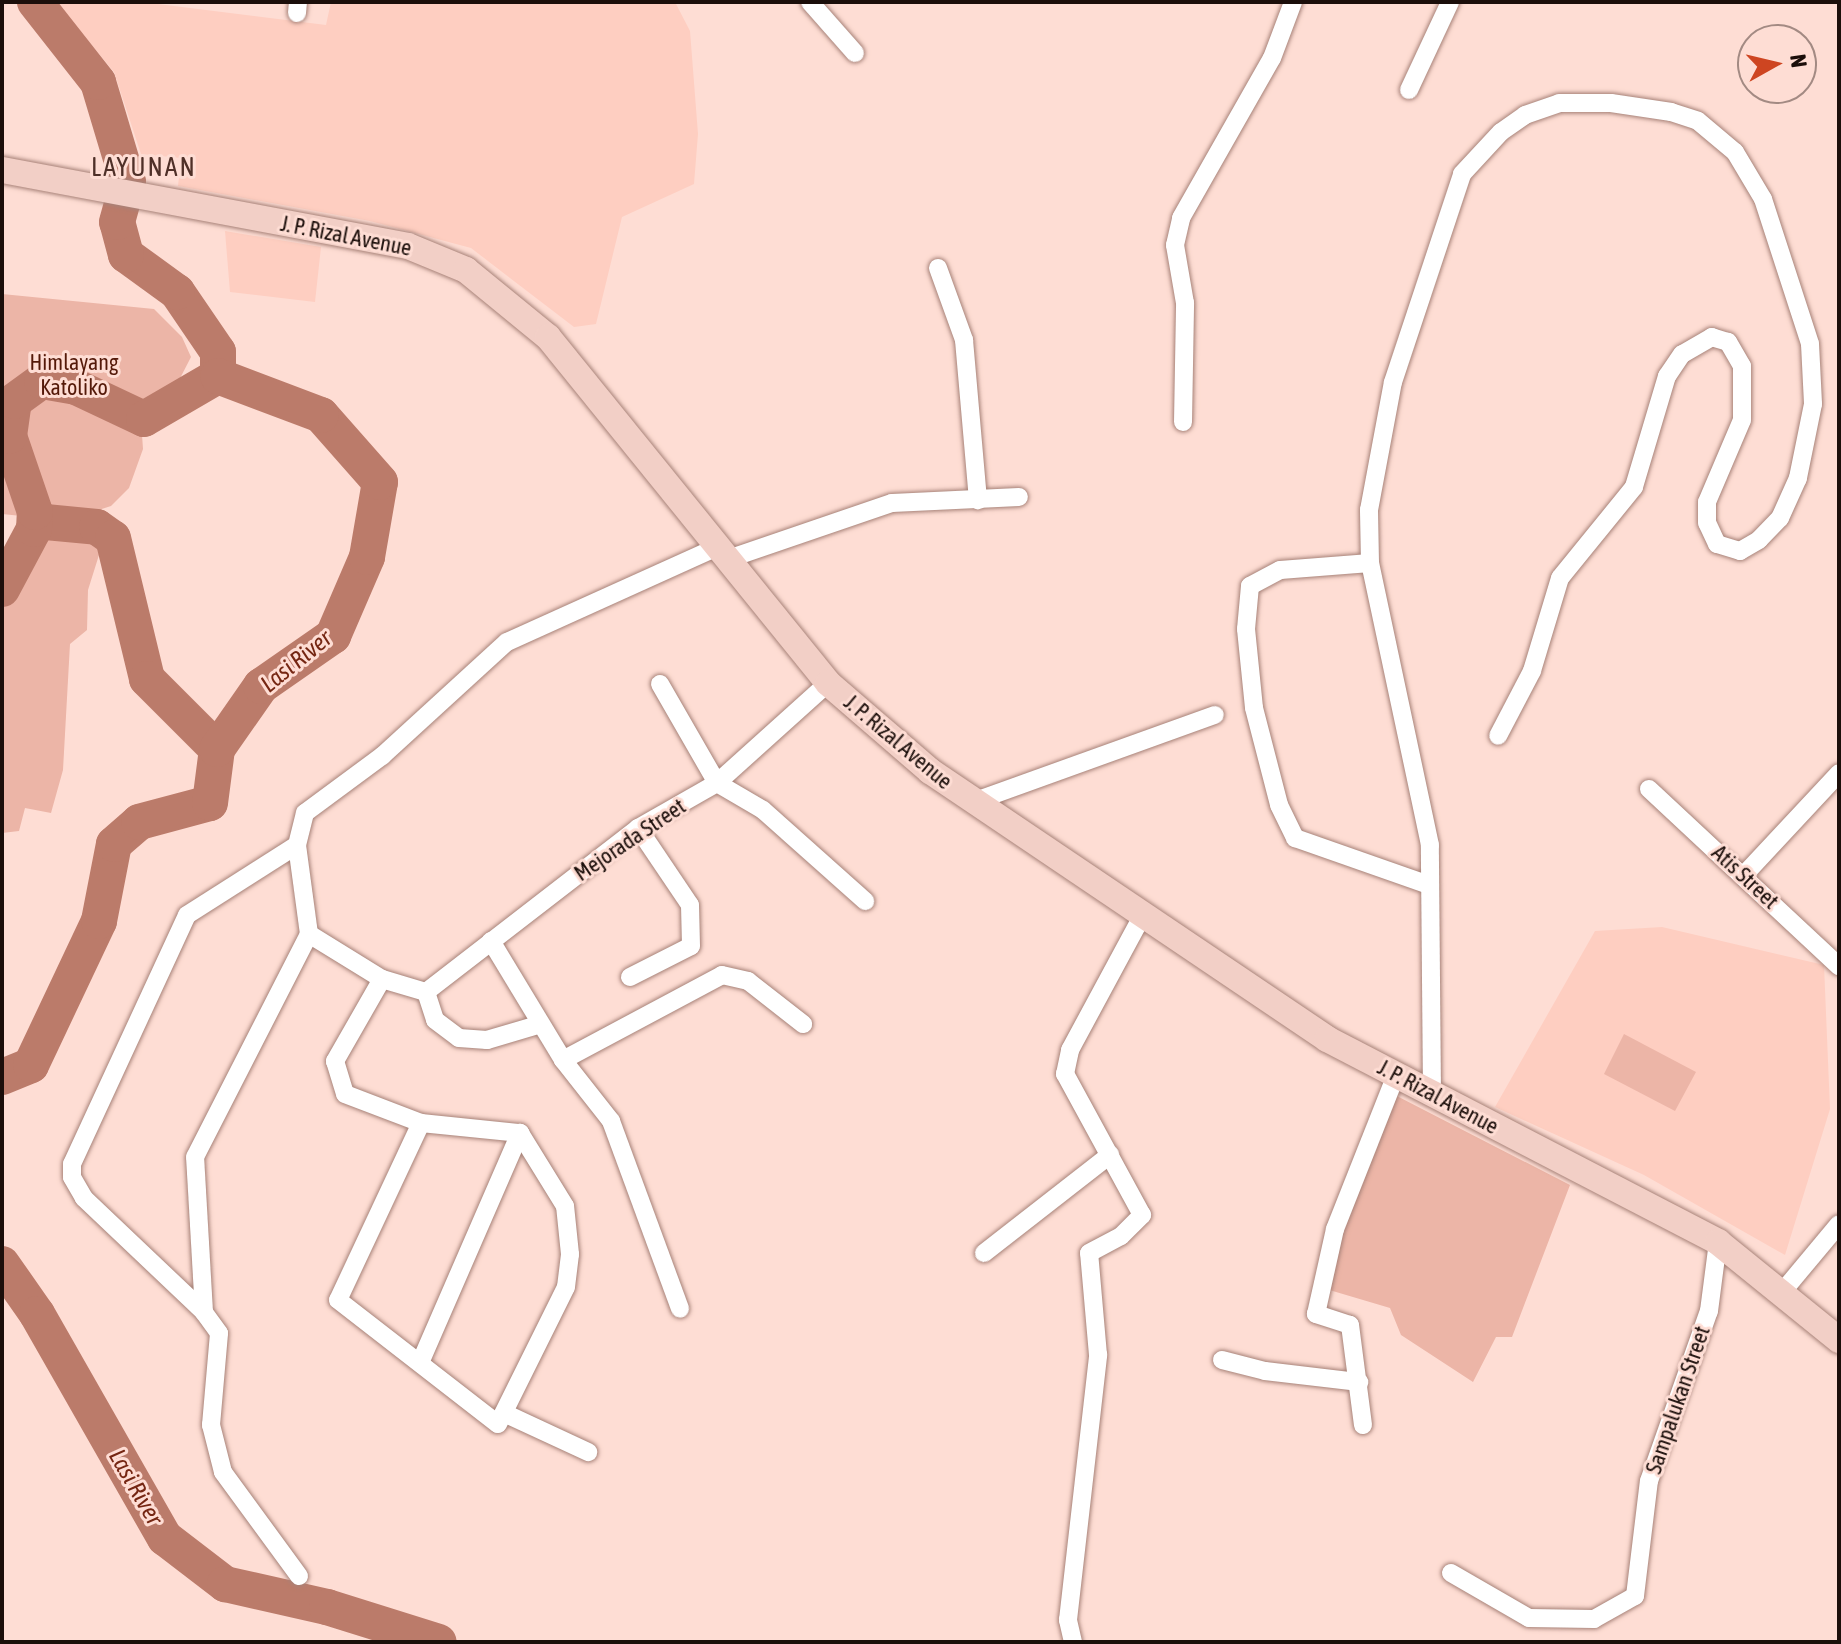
<!DOCTYPE html>
<html>
<head>
<meta charset="utf-8">
<style>
	body { margin:0 }
	#map { position:relative; width:1841px; height:1644px; overflow:hidden; background:#feddd4; font-family:"Asap Condensed",sans-serif }
	div>[style] { position:absolute }
	.built>* { inset:0; background:#fecec1 }
	.green>* { inset:0; background:#ecb5a7 }
	.river>* { height:36px; margin:-18px; padding:0 18px; transform-origin:18px; border-radius:18px; background:#bb7b6a }
	.roads { filter:drop-shadow(0 0 2px #a78278) drop-shadow(0 0 2px #a78278) }
	.street>* { height:18px; margin:-9px; padding:0 9px; transform-origin:9px; border-radius:9px; background:#fff }
	.secondary>* { height:26px; margin:-13px; padding:0 13px; transform-origin:13px; border-radius:13px; background:#f2cfc6 }
	span { translate:-50% -50%; white-space:nowrap; text-align:center; line-height:1.15; -webkit-text-stroke:6px #feddd4; paint-order:stroke }
	.street-label { font-size:22px; color:#1b0e0a }
	.park-label { font-size:22px; color:#541909 }
	.water-label { font-size:24px; color:#752612; font-style:italic }
	.quarter-label { font-size:26px; color:#4f3028; letter-spacing:2px }
	.frame { position:absolute; inset:0; border:4px solid #1b0e0a; pointer-events:none }
	.north { position:absolute; left:1737px; top:24px; width:80px; height:80px; box-sizing:border-box; background:#feddd4; border:2px solid #a38a83; border-radius:50%; rotate:82deg; font-size:22px; font-weight:700; line-height:32px; text-align:center; color:#1b0e0a }
	.north::after { content:''; display:block; margin:auto; width:28px; height:36px; background:#ce4521; clip-path:polygon(50% 0,100% 100%,50% 72%,0 100%) }
</style>
</head>
<body>
<div id="map">
	<div class="built">
		<div style="clip-path:polygon(56px 2px,142px 2px,326px 25px,331px 2px,675px 2px,690px 31px,698px 134px,694px 184px,622px 217px,596px 324px,574px 327px,471px 248px,370px 221px,178px 186px,181px 158px,141px 154px,114px 72px)"></div>
		<div style="clip-path:polygon(225px 231px,321px 247px,315px 302px,230px 292px)"></div>
		<div style="clip-path:polygon(1662px 927px,1824px 965px,1830px 1109px,1785px 1255px,1644px 1175px,1495px 1107px,1595px 931px)"></div>
	</div>
	<div class="green">
		<div style="clip-path:polygon(2px 294px,154px 309px,182px 337px,191px 357px,173px 392px,140px 406px,143px 449px,129px 488px,111px 506px,74px 518px,76px 534px,104px 539px,88px 590px,87px 630px,70px 644px,63px 770px,51px 813px,25px 808px,19px 831px,2px 833px,2px 600px,30px 547px,42px 537px,41px 518px,2px 514px)"></div>
		<div style="clip-path:polygon(1624px 1034px,1696px 1072px,1675px 1111px,1604px 1074px)"></div>
		<div style="clip-path:polygon(1393px 1094px,1570px 1185px,1512px 1337px,1496px 1337px,1473px 1382px,1401px 1335px,1390px 1308px,1326px 1289px,1332px 1257px)"></div>
	</div>
	<div class="river">
		<div style="left:35px;top:521px;width:62px;rotate:5.5deg"></div>
		<div style="left:97px;top:527px;width:19px;rotate:35deg"></div>
		<div style="left:113px;top:538px;width:145px;rotate:76.4deg"></div>
		<div style="left:147px;top:679px;width:99px;rotate:45deg"></div>
		<div style="left:2px;top:589px;width:68px;rotate:-61.9deg"></div>
		<div style="left:34px;top:529px;width:17px;rotate:-87deg"></div>
		<div style="left:35px;top:512px;width:80px;rotate:-108.9deg"></div>
		<div style="left:9px;top:436px;width:35px;rotate:-82deg"></div>
		<div style="left:14px;top:401px;width:34px;rotate:-36deg"></div>
		<div style="left:42px;top:381px;width:35px;rotate:10deg"></div>
		<div style="left:76px;top:387px;width:75px;rotate:25.2deg"></div>
		<div style="left:144px;top:419px;width:86px;rotate:-30.2deg"></div>
		<div style="left:218px;top:376px;width:24px;rotate:-90deg"></div>
		<div style="left:218px;top:352px;width:73px;rotate:-124.3deg"></div>
		<div style="left:177px;top:292px;width:63px;rotate:-144deg"></div>
		<div style="left:126px;top:255px;width:34px;rotate:-105deg"></div>
		<div style="left:117px;top:222px;width:41px;rotate:-74.6deg"></div>
		<div style="left:128px;top:182px;width:104px;rotate:-106.7deg"></div>
		<div style="left:98px;top:82px;width:102px;rotate:-128.2deg"></div>
		<div style="left:2px;top:1077px;width:31px;rotate:-22deg"></div>
		<div style="left:31px;top:1065px;width:159px;rotate:-64.7deg"></div>
		<div style="left:99px;top:921px;width:78px;rotate:-79deg"></div>
		<div style="left:114px;top:844px;width:33px;rotate:-41deg"></div>
		<div style="left:139px;top:822px;width:73px;rotate:-15deg"></div>
		<div style="left:210px;top:803px;width:54px;rotate:-82.6deg"></div>
		<div style="left:217px;top:749px;width:77px;rotate:-55.1deg"></div>
		<div style="left:261px;top:686px;width:88px;rotate:-34.8deg"></div>
		<div style="left:333px;top:636px;width:86px;rotate:-66.7deg"></div>
		<div style="left:367px;top:557px;width:76px;rotate:-80.2deg"></div>
		<div style="left:380px;top:482px;width:89px;rotate:-131.4deg"></div>
		<div style="left:321px;top:415px;width:110px;rotate:-159.3deg"></div>
		<div style="left:2px;top:1264px;width:61px;rotate:55deg"></div>
		<div style="left:37px;top:1314px;width:258px;rotate:60.3deg"></div>
		<div style="left:165px;top:1538px;width:76px;rotate:37.5deg"></div>
		<div style="left:225px;top:1584px;width:105px;rotate:12.7deg"></div>
		<div style="left:327px;top:1607px;width:117px;rotate:17.4deg"></div>
	</div>
	<div class="roads">
		<div class="street">
			<div style="left:810px;top:2px;width:68px;rotate:48.6deg"></div>
			<div style="left:297px;top:13px;width:11px;rotate:-85deg"></div>
			<div style="left:1409px;top:90px;width:97px;rotate:-65deg"></div>
			<div style="left:938px;top:268px;width:77px;rotate:70.1deg"></div>
			<div style="left:964px;top:340px;width:161px;rotate:85deg"></div>
			<div style="left:1183px;top:422px;width:119px;rotate:-89deg"></div>
			<div style="left:1185px;top:303px;width:59px;rotate:-99.8deg"></div>
			<div style="left:1175px;top:245px;width:28px;rotate:-77deg"></div>
			<div style="left:1181px;top:218px;width:184px;rotate:-60.4deg"></div>
			<div style="left:1272px;top:58px;width:60px;rotate:-69.4deg"></div>
			<div style="left:728px;top:559px;width:173px;rotate:-18.9deg"></div>
			<div style="left:892px;top:503px;width:127px;rotate:-2.7deg"></div>
			<div style="left:1370px;top:563px;width:90px;rotate:175.6deg"></div>
			<div style="left:1280px;top:570px;width:34px;rotate:152deg"></div>
			<div style="left:1250px;top:586px;width:43px;rotate:95.3deg"></div>
			<div style="left:1246px;top:629px;width:79px;rotate:84.2deg"></div>
			<div style="left:1254px;top:708px;width:100px;rotate:75.5deg"></div>
			<div style="left:1279px;top:805px;width:37px;rotate:64deg"></div>
			<div style="left:1295px;top:838px;width:142px;rotate:19.3deg"></div>
			<div style="left:660px;top:684px;width:114px;rotate:60.1deg"></div>
			<div style="left:717px;top:783px;width:53px;rotate:30.4deg"></div>
			<div style="left:763px;top:810px;width:137px;rotate:41.7deg"></div>
			<div style="left:1649px;top:789px;width:260px;rotate:43deg"></div>
			<div style="left:973px;top:802px;width:257px;rotate:-19.8deg"></div>
			<div style="left:1744px;top:875px;width:139px;rotate:-47deg"></div>
			<div style="left:309px;top:934px;width:86px;rotate:31.7deg"></div>
			<div style="left:382px;top:979px;width:46px;rotate:16.5deg"></div>
			<div style="left:491px;top:941px;width:139px;rotate:58.8deg"></div>
			<div style="left:563px;top:1060px;width:78px;rotate:51.8deg"></div>
			<div style="left:611px;top:1121px;width:200px;rotate:69.8deg"></div>
			<div style="left:630px;top:977px;width:68px;rotate:-26.9deg"></div>
			<div style="left:691px;top:946px;width:41px;rotate:-91.4deg"></div>
			<div style="left:690px;top:905px;width:93px;rotate:-124deg"></div>
			<div style="left:382px;top:979px;width:95px;rotate:119.8deg"></div>
			<div style="left:335px;top:1061px;width:34px;rotate:73deg"></div>
			<div style="left:345px;top:1094px;width:81px;rotate:20.9deg"></div>
			<div style="left:421px;top:1123px;width:100px;rotate:5.8deg"></div>
			<div style="left:426px;top:992px;width:268px;rotate:-37.7deg"></div>
			<div style="left:638px;top:828px;width:91px;rotate:-29.7deg"></div>
			<div style="left:717px;top:783px;width:149px;rotate:-42deg"></div>
			<div style="left:426px;top:992px;width:29px;rotate:72deg"></div>
			<div style="left:435px;top:1020px;width:30px;rotate:37deg"></div>
			<div style="left:459px;top:1038px;width:28px;rotate:4deg"></div>
			<div style="left:487px;top:1040px;width:56px;rotate:-16.5deg"></div>
			<div style="left:563px;top:1060px;width:180px;rotate:-28.1deg"></div>
			<div style="left:722px;top:975px;width:27px;rotate:13deg"></div>
			<div style="left:748px;top:981px;width:70px;rotate:38deg"></div>
			<div style="left:1432px;top:1094px;width:249px;rotate:-90.5deg"></div>
			<div style="left:1430px;top:845px;width:288px;rotate:-102deg"></div>
			<div style="left:1370px;top:563px;width:53px;rotate:-91.1deg"></div>
			<div style="left:1369px;top:510px;width:130px;rotate:-79.4deg"></div>
			<div style="left:1393px;top:382px;width:219px;rotate:-71.6deg"></div>
			<div style="left:1462px;top:174px;width:57px;rotate:-47.1deg"></div>
			<div style="left:1501px;top:132px;width:29px;rotate:-35deg"></div>
			<div style="left:1525px;top:115px;width:36px;rotate:-19deg"></div>
			<div style="left:1559px;top:103px;width:52px"></div>
			<div style="left:1611px;top:103px;width:61px;rotate:8.5deg"></div>
			<div style="left:1671px;top:112px;width:28px;rotate:18deg"></div>
			<div style="left:1698px;top:121px;width:48px;rotate:40deg"></div>
			<div style="left:1735px;top:152px;width:55px;rotate:59.2deg"></div>
			<div style="left:1763px;top:199px;width:152px;rotate:72deg"></div>
			<div style="left:1810px;top:344px;width:60px;rotate:87.1deg"></div>
			<div style="left:1813px;top:404px;width:76px;rotate:101.5deg"></div>
			<div style="left:1798px;top:478px;width:44px;rotate:114.2deg"></div>
			<div style="left:1780px;top:518px;width:30px;rotate:134deg"></div>
			<div style="left:1759px;top:540px;width:22px;rotate:150deg"></div>
			<div style="left:1740px;top:551px;width:24px;rotate:-163deg"></div>
			<div style="left:1717px;top:544px;width:23px;rotate:-115deg"></div>
			<div style="left:1707px;top:523px;width:21px;rotate:-90deg"></div>
			<div style="left:1707px;top:502px;width:89px;rotate:-66.9deg"></div>
			<div style="left:1742px;top:420px;width:54px;rotate:-90deg"></div>
			<div style="left:1742px;top:366px;width:28px;rotate:-120deg"></div>
			<div style="left:1728px;top:342px;width:17px;rotate:-163deg"></div>
			<div style="left:1712px;top:337px;width:34px;rotate:150deg"></div>
			<div style="left:1682px;top:354px;width:27px;rotate:124deg"></div>
			<div style="left:1667px;top:376px;width:116px;rotate:106.6deg"></div>
			<div style="left:1634px;top:487px;width:117px;rotate:129.1deg"></div>
			<div style="left:1560px;top:578px;width:97px;rotate:106.8deg"></div>
			<div style="left:1532px;top:671px;width:73px;rotate:117.6deg"></div>
			<div style="left:421px;top:1123px;width:195px;rotate:115.1deg"></div>
			<div style="left:338px;top:1300px;width:202px;rotate:37.8deg"></div>
			<div style="left:498px;top:1424px;width:153px;rotate:-63.6deg"></div>
			<div style="left:566px;top:1287px;width:33px;rotate:-83deg"></div>
			<div style="left:570px;top:1254px;width:48px;rotate:-95.9deg"></div>
			<div style="left:565px;top:1206px;width:86px;rotate:-121.7deg"></div>
			<div style="left:984px;top:1253px;width:160px;rotate:-37.9deg"></div>
			<div style="left:1783px;top:1291px;width:87px;rotate:-50.1deg"></div>
			<div style="left:204px;top:1312px;width:166px;rotate:-136.5deg"></div>
			<div style="left:84px;top:1198px;width:24px;rotate:-120deg"></div>
			<div style="left:72px;top:1177px;width:13px;rotate:-90deg"></div>
			<div style="left:72px;top:1164px;width:274px;rotate:-65.2deg"></div>
			<div style="left:187px;top:915px;width:130px;rotate:-32.5deg"></div>
			<div style="left:1222px;top:1360px;width:44px;rotate:14.3deg"></div>
			<div style="left:1265px;top:1371px;width:95px;rotate:6.7deg"></div>
			<div style="left:420px;top:1363px;width:251px;rotate:-66.5deg"></div>
			<div style="left:504px;top:1413px;width:93px;rotate:24.9deg"></div>
			<div style="left:1363px;top:1425px;width:101px;rotate:-97.4deg"></div>
			<div style="left:1350px;top:1325px;width:36px;rotate:-162deg"></div>
			<div style="left:1316px;top:1314px;width:87px;rotate:-77.4deg"></div>
			<div style="left:1335px;top:1229px;width:166px;rotate:-68.4deg"></div>
			<div style="left:1451px;top:1573px;width:90px;rotate:30deg"></div>
			<div style="left:1529px;top:1618px;width:65px;rotate:0.9deg"></div>
			<div style="left:1594px;top:1619px;width:47px;rotate:-29.3deg"></div>
			<div style="left:1635px;top:1596px;width:116px;rotate:-83.1deg"></div>
			<div style="left:1649px;top:1481px;width:180px;rotate:-70.6deg"></div>
			<div style="left:1709px;top:1311px;width:70px;rotate:-82.6deg"></div>
			<div style="left:299px;top:1576px;width:129px;rotate:-126.2deg"></div>
			<div style="left:223px;top:1472px;width:49px;rotate:-104.3deg"></div>
			<div style="left:211px;top:1425px;width:92px;rotate:-85deg"></div>
			<div style="left:219px;top:1333px;width:26px;rotate:-126deg"></div>
			<div style="left:204px;top:1312px;width:155px;rotate:-93.3deg"></div>
			<div style="left:195px;top:1157px;width:250px;rotate:-62.9deg"></div>
			<div style="left:309px;top:934px;width:90px;rotate:-97.7deg"></div>
			<div style="left:297px;top:845px;width:33px;rotate:-76deg"></div>
			<div style="left:305px;top:813px;width:96px;rotate:-36.5deg"></div>
			<div style="left:382px;top:756px;width:169px;rotate:-42.4deg"></div>
			<div style="left:507px;top:642px;width:230px;rotate:-24.3deg"></div>
			<div style="left:1073px;top:1642px;width:23px;rotate:-103deg"></div>
			<div style="left:1068px;top:1620px;width:267px;rotate:-83.5deg"></div>
			<div style="left:1098px;top:1355px;width:102px;rotate:-95deg"></div>
			<div style="left:1089px;top:1253px;width:36px;rotate:-28deg"></div>
			<div style="left:1121px;top:1236px;width:30px;rotate:-45deg"></div>
			<div style="left:1142px;top:1215px;width:161px;rotate:-118.6deg"></div>
			<div style="left:1065px;top:1074px;width:25px;rotate:-78deg"></div>
			<div style="left:1070px;top:1050px;width:150px;rotate:-61.7deg"></div>
		</div>
		<div class="secondary">
			<div style="left:2px;top:170px;width:413px;rotate:10.6deg"></div>
			<div style="left:408px;top:246px;width:63px;rotate:22.5deg"></div>
			<div style="left:466px;top:270px;width:106px;rotate:39.3deg"></div>
			<div style="left:548px;top:337px;width:445px;rotate:51deg"></div>
			<div style="left:828px;top:683px;width:135px;rotate:40.8deg"></div>
			<div style="left:930px;top:771px;width:479px;rotate:34deg"></div>
			<div style="left:1327px;top:1039px;width:441px;rotate:27.4deg"></div>
			<div style="left:1718px;top:1242px;width:156px;rotate:39deg"></div>
		</div>
	</div>
	<div class="street-label">
		<span style="left:346px;top:236px;rotate:11deg">J. P. Rizal Avenue</span>
		<span style="left:898px;top:742px;rotate:40deg">J. P. Rizal Avenue</span>
		<span style="left:630px;top:840px;rotate:-34deg">Mejorada Street</span>
		<span style="left:1745px;top:877px;rotate:43deg">Atis Street</span>
		<span style="left:1438px;top:1097px;rotate:28deg">J. P. Rizal Avenue</span>
		<span style="left:1678px;top:1400px;rotate:-71deg">Sampalukan Street</span>
	</div>
	<div class="park-label">
		<span style="left:74px;top:375px">Himlayang<br>Katoliko</span>
	</div>
	<div class="water-label">
		<span style="left:296px;top:661px;rotate:-39deg">Lasi River</span>
		<span style="left:136px;top:1487px;rotate:60deg">Lasi River</span>
	</div>
	<div class="quarter-label">
		<span style="left:144px;top:168px">LAYUNAN</span>
	</div>
	<div class="frame"></div>
	<div class="north">N</div>
</div>
</body>
</html>
